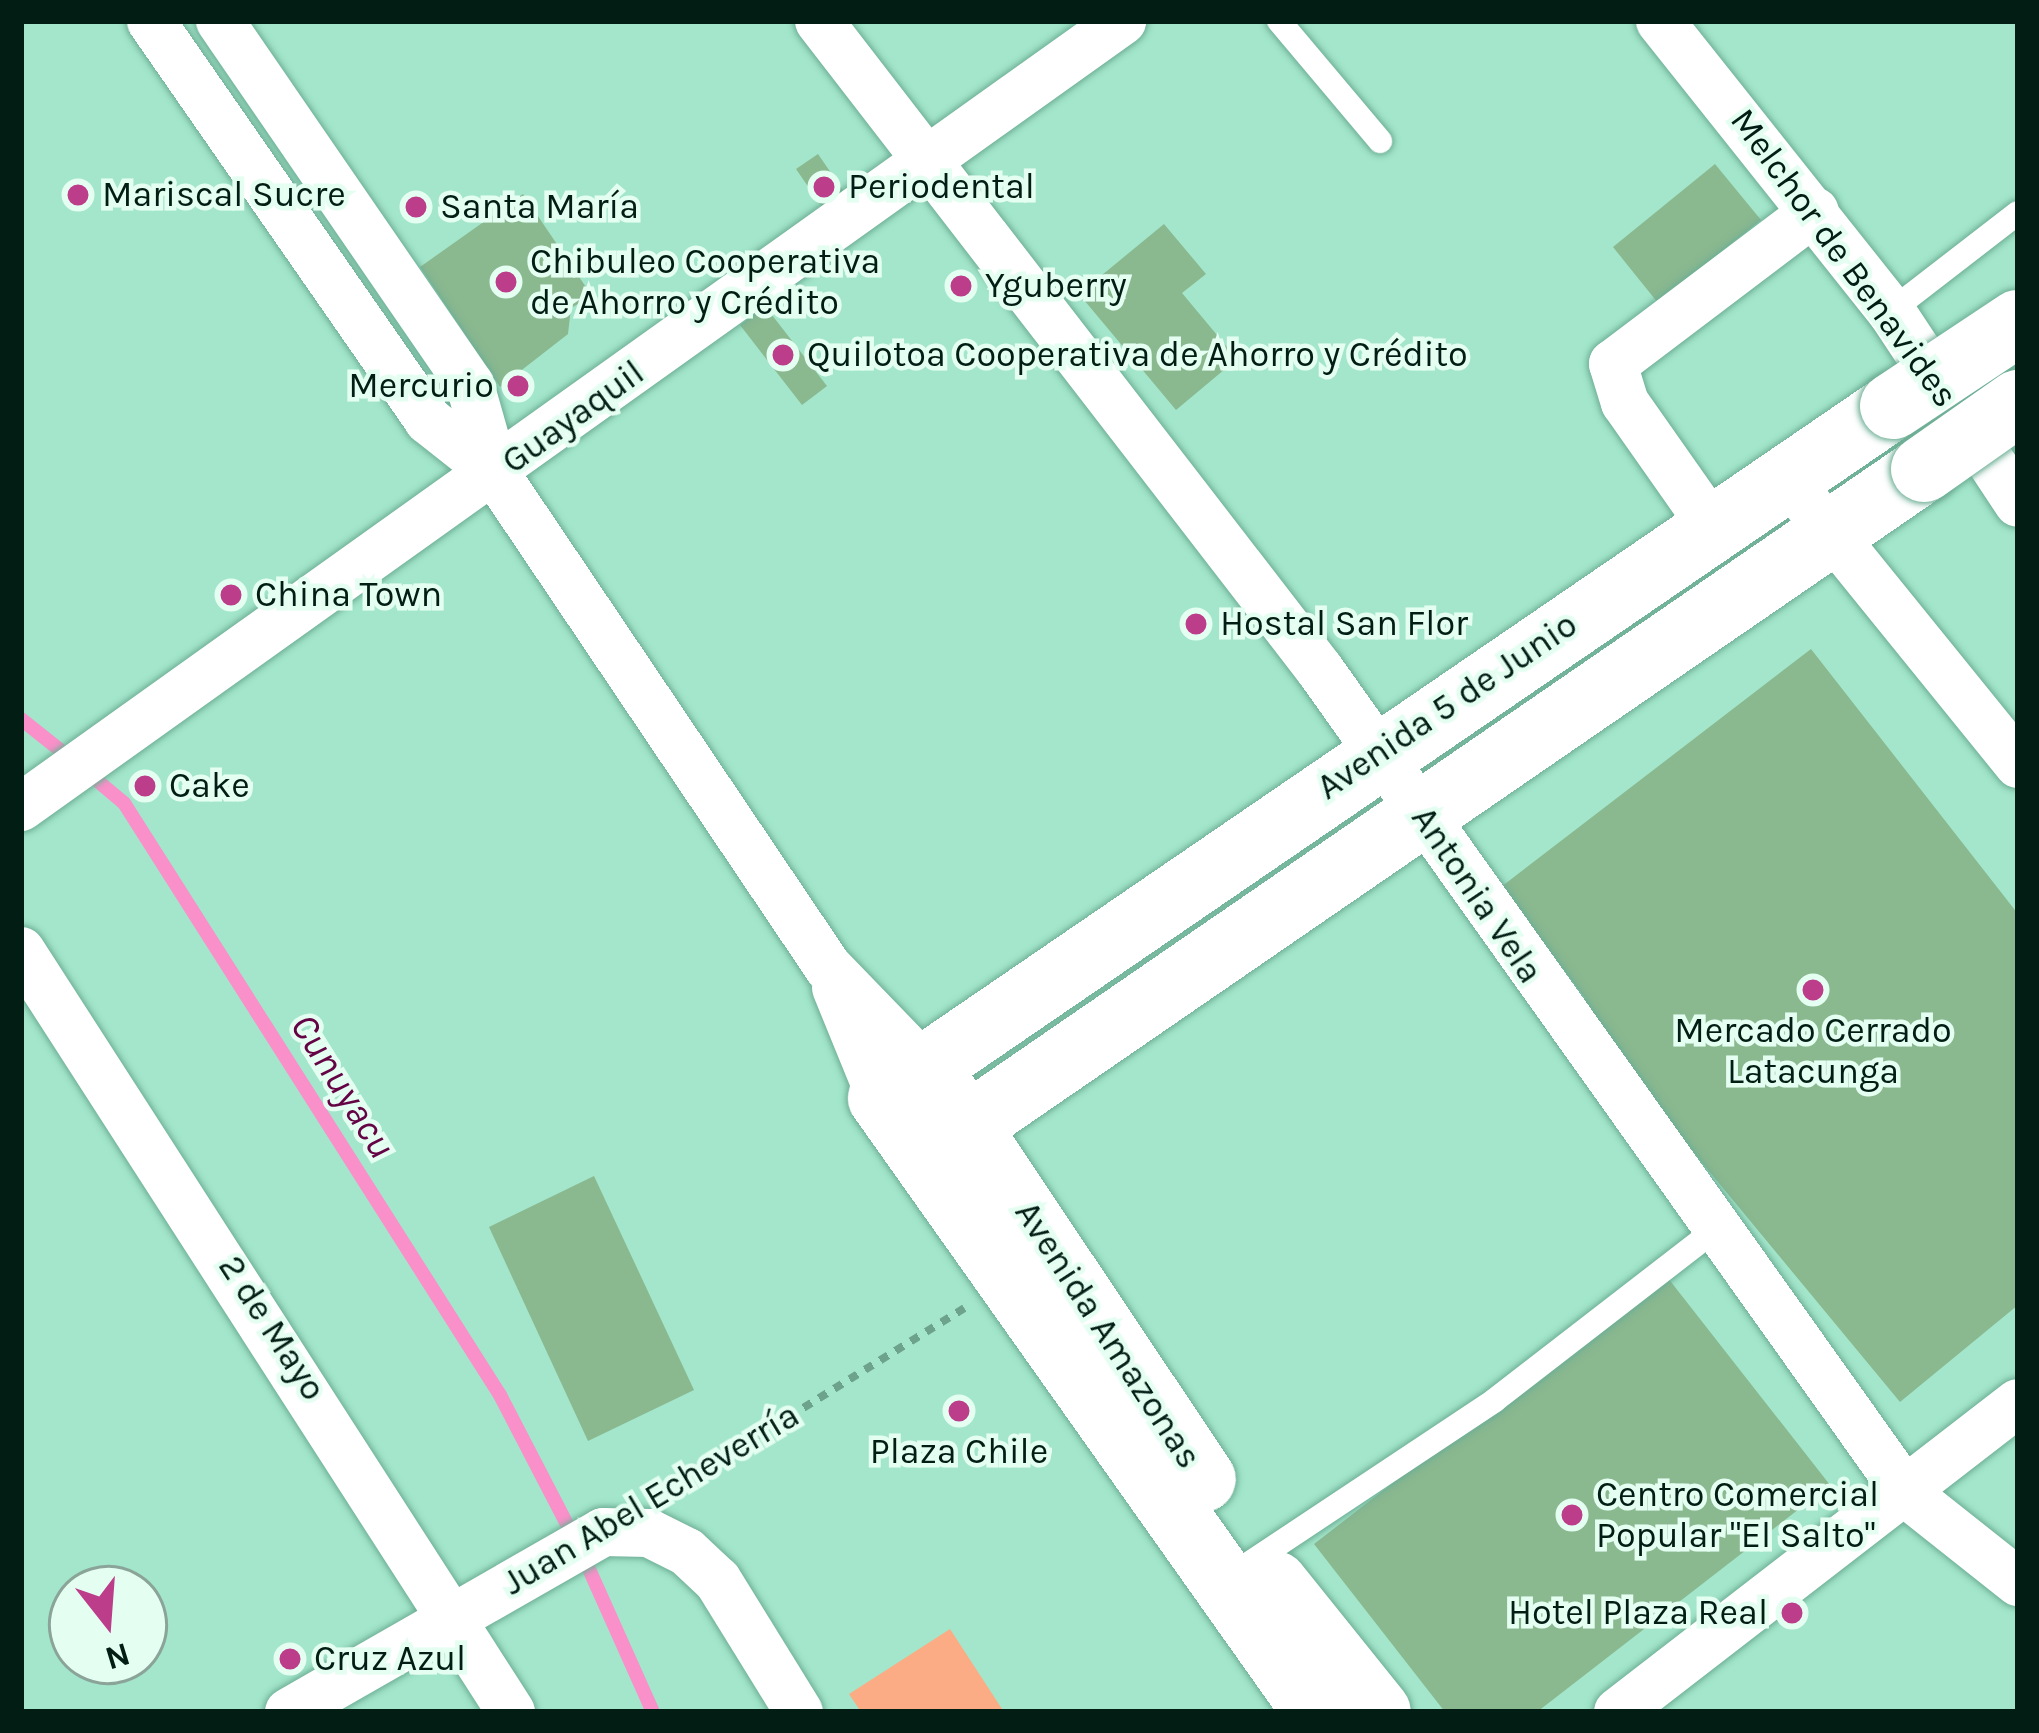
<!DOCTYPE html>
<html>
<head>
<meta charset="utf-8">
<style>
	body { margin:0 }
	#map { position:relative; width:2039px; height:1733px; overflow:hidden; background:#a3e6cb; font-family:Karla,sans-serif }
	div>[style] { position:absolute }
	.green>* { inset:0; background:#fbac84 }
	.stream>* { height:14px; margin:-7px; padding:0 7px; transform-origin:7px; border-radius:7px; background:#f990c9 }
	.building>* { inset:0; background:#8ab88f }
	.path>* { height:8px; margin-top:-4px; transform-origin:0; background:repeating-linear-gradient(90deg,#6da28d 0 9px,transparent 0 18px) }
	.roads { filter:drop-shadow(0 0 3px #6dae95) drop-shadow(0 0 3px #6dae95) }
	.service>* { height:24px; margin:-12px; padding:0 12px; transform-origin:12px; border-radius:12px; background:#fff }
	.minor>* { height:48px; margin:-24px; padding:0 24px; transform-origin:24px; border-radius:24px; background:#fff }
	.secondary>* { height:66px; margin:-33px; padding:0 33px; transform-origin:33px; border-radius:33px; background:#fff }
	.bridges { filter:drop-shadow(0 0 3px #6dae95) drop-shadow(0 0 3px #6dae95) }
	.secondary-bridge>* { height:66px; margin:-33px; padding:0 33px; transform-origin:33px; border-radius:33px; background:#fff }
	.dots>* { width:33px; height:33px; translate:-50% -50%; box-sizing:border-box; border:6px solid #e4fef2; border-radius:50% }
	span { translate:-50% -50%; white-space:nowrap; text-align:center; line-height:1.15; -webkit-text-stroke:9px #e4fef2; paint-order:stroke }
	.poi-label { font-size:36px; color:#021d14 }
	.left { translate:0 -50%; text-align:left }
	.right { translate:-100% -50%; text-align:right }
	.street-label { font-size:36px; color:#021d14 }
	.water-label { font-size:39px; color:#640444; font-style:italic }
	.frame { position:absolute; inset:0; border:24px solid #021d14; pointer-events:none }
	.north { position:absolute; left:48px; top:1565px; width:120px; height:120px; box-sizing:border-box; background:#e4fef2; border:3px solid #8aa499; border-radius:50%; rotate:163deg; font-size:33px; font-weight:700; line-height:48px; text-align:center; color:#021d14 }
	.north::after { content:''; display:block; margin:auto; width:42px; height:54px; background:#bc3d89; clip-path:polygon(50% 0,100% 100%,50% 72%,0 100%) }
</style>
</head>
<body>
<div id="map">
	<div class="green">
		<div style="clip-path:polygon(950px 1629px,1004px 1712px,861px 1712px,849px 1694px)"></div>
	</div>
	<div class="stream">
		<div style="left:21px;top:719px;width:63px;rotate:38.5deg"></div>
		<div style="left:87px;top:772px;width:48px;rotate:40deg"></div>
		<div style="left:124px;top:803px;width:701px;rotate:57.58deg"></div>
		<div style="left:500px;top:1395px;width:145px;rotate:62.6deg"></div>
		<div style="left:589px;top:1569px;width:157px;rotate:65.9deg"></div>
	</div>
	<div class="building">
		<div style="clip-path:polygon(818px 154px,853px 205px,831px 220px,796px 169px)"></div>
		<div style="clip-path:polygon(1715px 164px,1761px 220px,1658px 303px,1613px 247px)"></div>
		<div style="clip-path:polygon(523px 194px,592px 296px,571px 308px,568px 334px,500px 387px,420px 267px)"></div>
		<div style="clip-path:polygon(1164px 224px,1206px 274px,1182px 293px,1237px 359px,1176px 410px,1079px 294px)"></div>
		<div style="clip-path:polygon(765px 306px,827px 386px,802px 405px,740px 325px)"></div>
		<div style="clip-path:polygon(1811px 649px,2018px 914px,2018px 1305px,1900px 1402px,1574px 1008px,1585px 998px,1501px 887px)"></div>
		<div style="clip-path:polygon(594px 1176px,694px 1390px,588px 1441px,489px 1227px)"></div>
		<div style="clip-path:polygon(1664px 1273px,1830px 1485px,1537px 1712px,1445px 1712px,1314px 1544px)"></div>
	</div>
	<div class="path">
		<div style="left:666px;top:1493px;width:351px;rotate:-31.8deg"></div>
	</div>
	<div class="roads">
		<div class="service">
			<div style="left:1279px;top:21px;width:157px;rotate:49.9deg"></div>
			<div style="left:1891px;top:311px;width:160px;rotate:-37.7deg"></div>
			<div style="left:1241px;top:1569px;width:305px;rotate:-33.6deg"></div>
			<div style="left:1495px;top:1400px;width:274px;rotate:-37.7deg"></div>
		</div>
		<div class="minor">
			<div style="left:151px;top:21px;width:486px;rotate:55.2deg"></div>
			<div style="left:428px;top:420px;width:85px;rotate:38.3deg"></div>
			<div style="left:495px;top:473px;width:596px;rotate:56.02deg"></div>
			<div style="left:828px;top:967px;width:138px;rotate:45.9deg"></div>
			<div style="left:220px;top:21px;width:442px;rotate:55.5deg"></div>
			<div style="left:470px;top:385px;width:91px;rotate:74.1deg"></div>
			<div style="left:819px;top:21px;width:820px;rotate:52.33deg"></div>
			<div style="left:1320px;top:670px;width:1012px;rotate:54.53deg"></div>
			<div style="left:1907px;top:1494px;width:142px;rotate:38.4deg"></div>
			<div style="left:1660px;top:21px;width:371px;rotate:51.5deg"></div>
			<div style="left:1891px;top:311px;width:230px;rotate:56.5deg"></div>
			<div style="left:1810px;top:507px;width:331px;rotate:51deg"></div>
			<div style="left:1713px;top:528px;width:153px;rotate:-125.1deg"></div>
			<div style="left:1625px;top:403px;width:41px;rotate:-107.1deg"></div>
			<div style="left:1613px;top:364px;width:253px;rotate:-37.1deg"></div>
			<div style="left:21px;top:807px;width:1353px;rotate:-35.52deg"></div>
			<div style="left:21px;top:951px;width:905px;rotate:57.22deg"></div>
			<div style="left:836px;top:988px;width:119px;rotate:67.8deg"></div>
			<div style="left:289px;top:1712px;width:362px;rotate:-29.8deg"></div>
			<div style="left:603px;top:1532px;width:46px;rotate:1.2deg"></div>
			<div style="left:649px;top:1533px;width:42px;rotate:26.6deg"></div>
			<div style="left:687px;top:1552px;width:42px;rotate:43.1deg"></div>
			<div style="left:718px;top:1581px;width:154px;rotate:58.3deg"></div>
			<div style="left:1618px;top:1712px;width:505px;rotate:-37.69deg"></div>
		</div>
		<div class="secondary">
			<div style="left:943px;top:1091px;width:467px;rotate:56.2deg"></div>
			<div style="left:924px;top:1156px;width:1213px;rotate:-34.49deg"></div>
			<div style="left:1275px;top:1584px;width:164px;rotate:51.2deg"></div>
			<div style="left:1316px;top:1712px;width:752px;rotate:-125.32deg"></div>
			<div style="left:881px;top:1098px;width:1226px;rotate:-34.36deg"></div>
		</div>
	</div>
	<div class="bridges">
		<div class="secondary-bridge">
			<div style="left:1893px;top:406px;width:150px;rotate:-33.6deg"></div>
			<div style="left:1924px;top:469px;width:115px;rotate:-35.1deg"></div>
		</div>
	</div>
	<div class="dots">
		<div style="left:824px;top:187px;background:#bc3d89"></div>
		<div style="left:78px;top:195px;background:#bc3d89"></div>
		<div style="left:416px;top:207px;background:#bc3d89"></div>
		<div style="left:506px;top:282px;background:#bc3d89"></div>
		<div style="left:961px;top:286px;background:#bc3d89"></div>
		<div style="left:783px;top:355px;background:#bc3d89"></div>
		<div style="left:518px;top:386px;background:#bc3d89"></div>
		<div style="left:231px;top:595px;background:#bc3d89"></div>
		<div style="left:1196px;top:624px;background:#bc3d89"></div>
		<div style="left:145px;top:786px;background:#bc3d89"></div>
		<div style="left:1813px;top:990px;background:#bc3d89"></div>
		<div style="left:959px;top:1411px;background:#bc3d89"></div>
		<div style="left:1572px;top:1515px;background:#bc3d89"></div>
		<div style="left:1792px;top:1613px;background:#bc3d89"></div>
		<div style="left:290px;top:1659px;background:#bc3d89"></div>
	</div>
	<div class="poi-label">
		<span class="left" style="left:848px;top:187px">Periodental</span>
		<span class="left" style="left:102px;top:195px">Mariscal Sucre</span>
		<span class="left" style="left:440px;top:207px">Santa María</span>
		<span class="left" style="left:530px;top:282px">Chibuleo Cooperativa<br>de Ahorro y Crédito</span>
		<span class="left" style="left:985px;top:286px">Yguberry</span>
		<span class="left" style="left:807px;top:355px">Quilotoa Cooperativa de Ahorro y Crédito</span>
		<span class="right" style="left:494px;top:386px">Mercurio</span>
		<span class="left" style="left:255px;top:595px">China Town</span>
		<span class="left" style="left:1220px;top:624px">Hostal San Flor</span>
		<span class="left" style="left:169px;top:786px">Cake</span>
		<span style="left:1813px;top:1051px">Mercado Cerrado<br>Latacunga</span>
		<span style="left:959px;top:1452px">Plaza Chile</span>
		<span class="left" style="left:1596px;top:1515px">Centro Comercial<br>Popular "El Salto"</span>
		<span class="right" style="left:1768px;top:1613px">Hotel Plaza Real</span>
		<span class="left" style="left:314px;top:1659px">Cruz Azul</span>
	</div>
	<div class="street-label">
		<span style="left:1844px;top:258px;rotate:54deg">Melchor de Benavides</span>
		<span style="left:573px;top:417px;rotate:-36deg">Guayaquil</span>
		<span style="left:1447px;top:706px;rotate:-34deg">Avenida 5 de Junio</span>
		<span style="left:1477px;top:895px;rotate:56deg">Antonia Vela</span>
		<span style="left:272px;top:1328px;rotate:57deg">2 de Mayo</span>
		<span style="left:1108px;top:1335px;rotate:57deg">Avenida Amazonas</span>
		<span style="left:651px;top:1499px;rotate:-31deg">Juan Abel Echeverría</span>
	</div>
	<div class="water-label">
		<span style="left:343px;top:1086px;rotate:58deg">Cunuyacu</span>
	</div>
	<div class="frame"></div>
	<div class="north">N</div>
</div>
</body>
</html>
